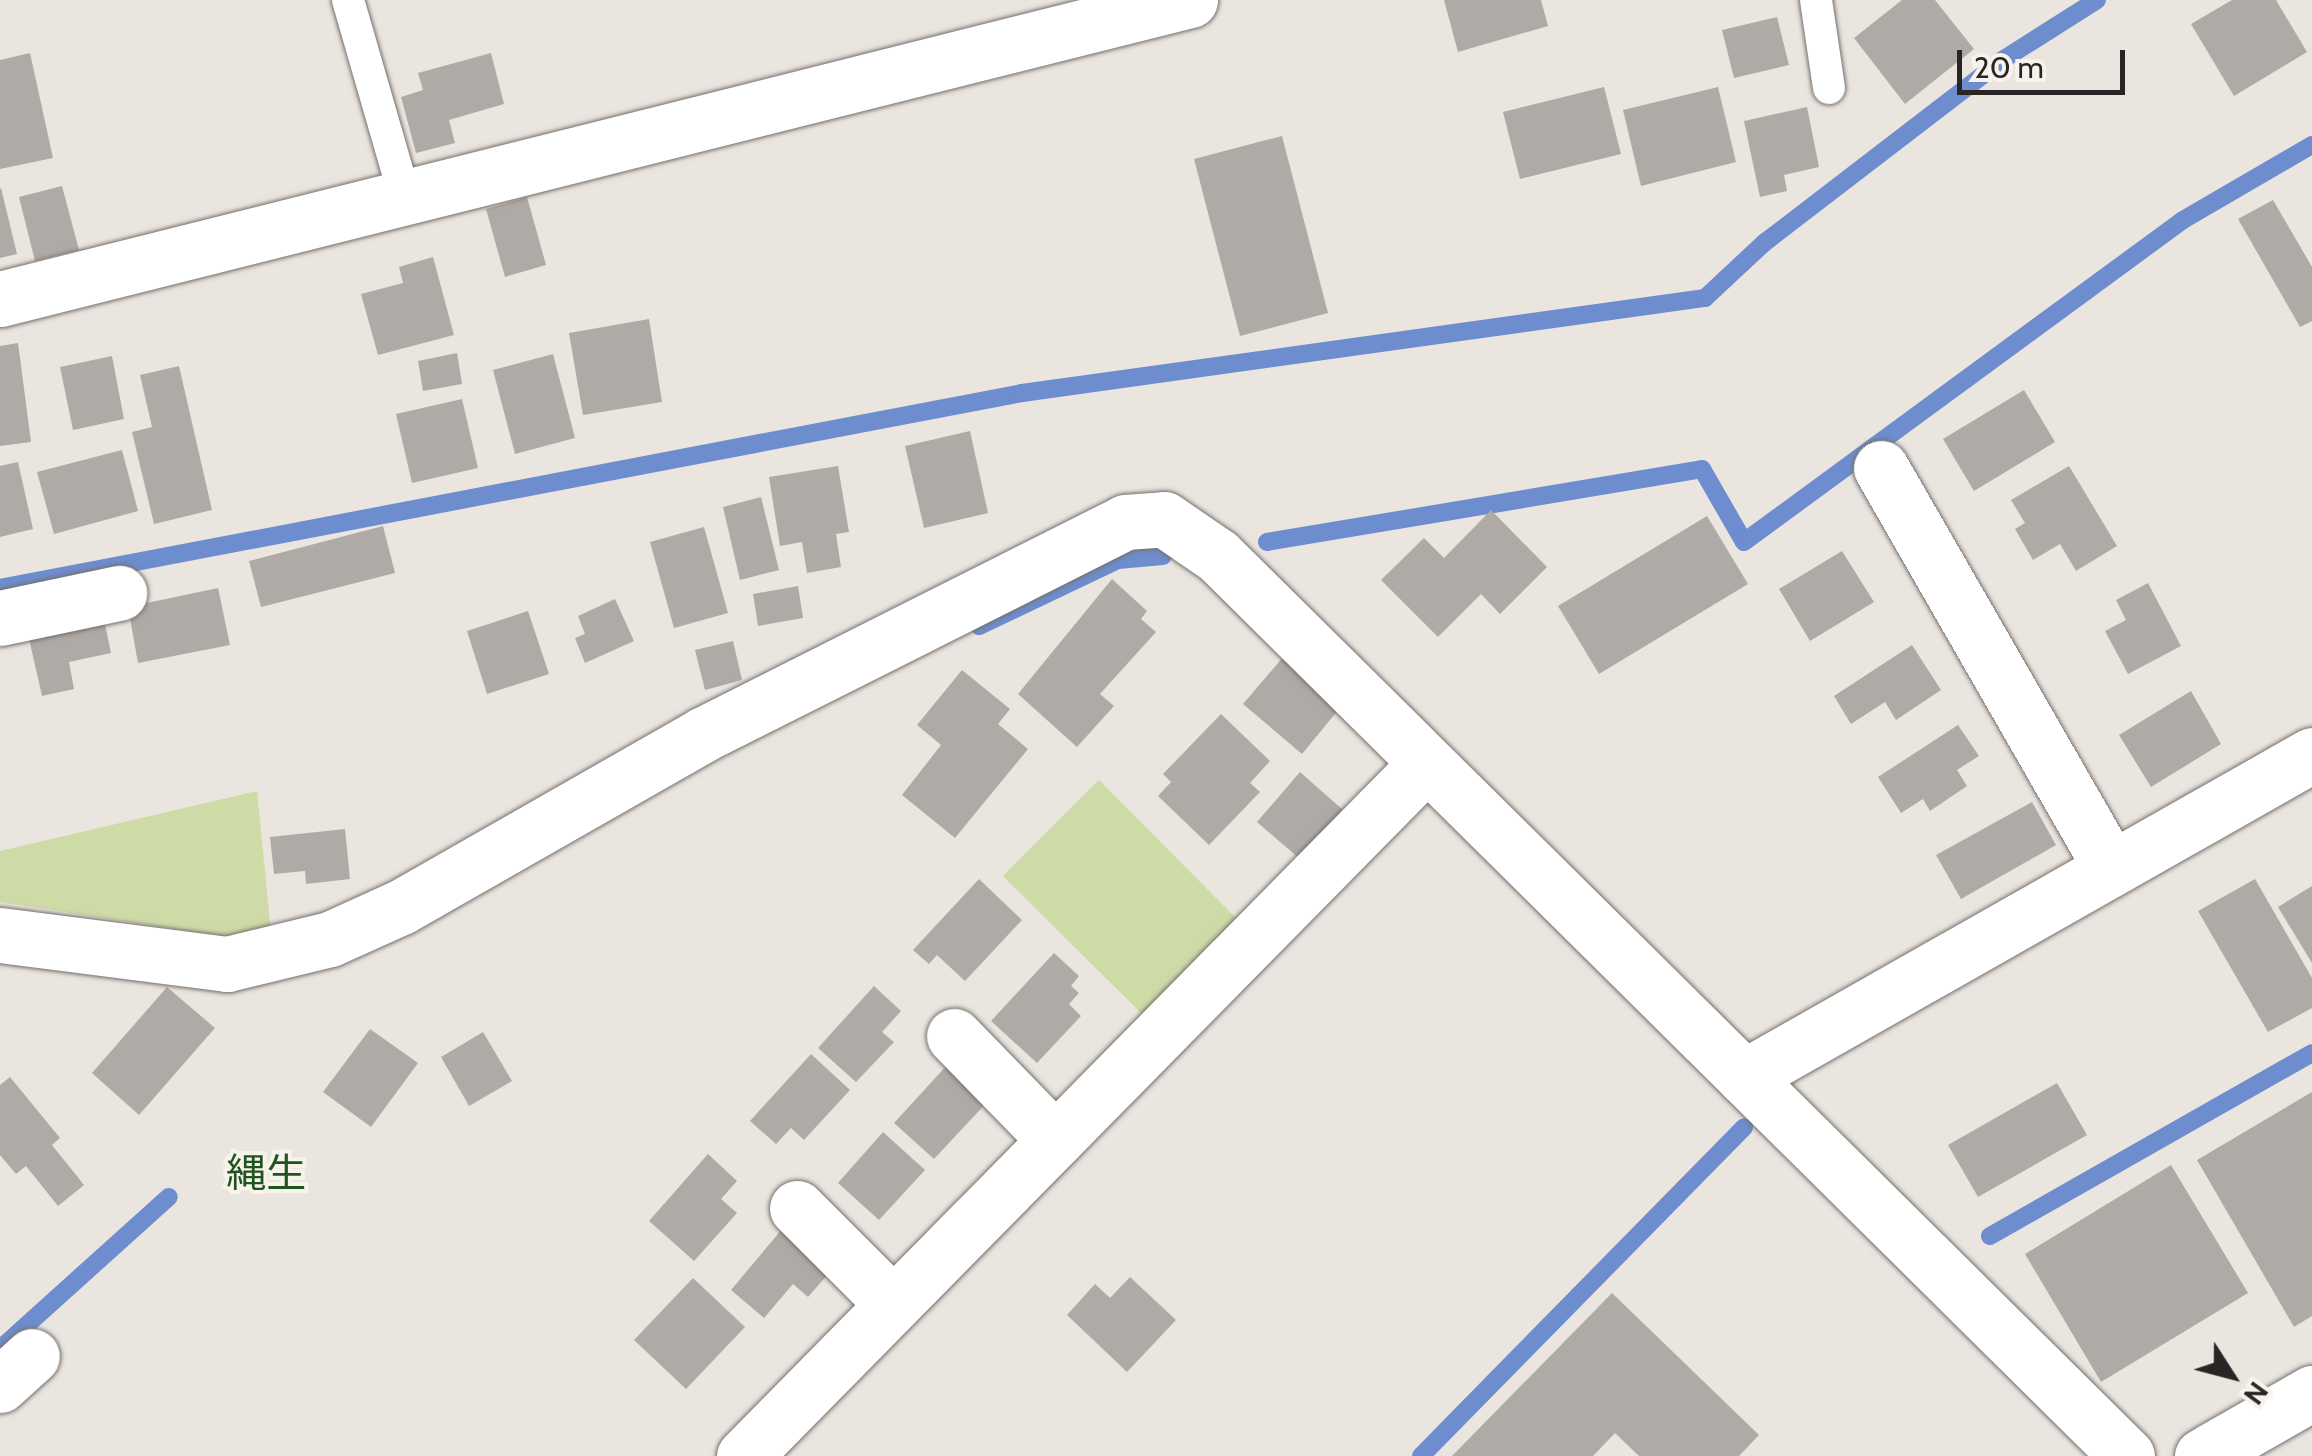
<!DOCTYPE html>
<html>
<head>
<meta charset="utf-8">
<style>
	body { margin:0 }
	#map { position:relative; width:2312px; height:1456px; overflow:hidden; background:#ebe5e0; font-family:Cabin,"Noto Sans JP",sans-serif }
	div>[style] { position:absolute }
	.green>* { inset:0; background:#cedba6 }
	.stream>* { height:18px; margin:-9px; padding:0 9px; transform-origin:9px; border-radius:9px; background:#6e8dce }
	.building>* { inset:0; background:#b0aaa6 }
	.roads { filter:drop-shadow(0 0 2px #75706c) drop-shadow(0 0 2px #75706c) }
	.lane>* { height:32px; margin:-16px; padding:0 16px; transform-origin:16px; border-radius:16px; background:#fff }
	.street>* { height:55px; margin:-27.5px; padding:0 27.5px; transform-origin:27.5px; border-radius:27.5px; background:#fff }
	span { translate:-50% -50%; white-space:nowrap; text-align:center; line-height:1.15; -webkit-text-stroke:8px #f8f2ed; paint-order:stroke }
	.quarter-label { font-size:40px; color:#20541f }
	.north { position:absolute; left:2182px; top:1326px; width:100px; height:100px; -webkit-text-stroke:8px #f8f2ed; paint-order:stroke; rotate:126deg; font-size:28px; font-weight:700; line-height:40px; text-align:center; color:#282624 }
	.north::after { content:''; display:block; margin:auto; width:35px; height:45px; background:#282624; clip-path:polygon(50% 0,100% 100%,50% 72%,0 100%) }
	.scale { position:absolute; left:1957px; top:50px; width:168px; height:45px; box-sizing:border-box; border:5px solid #282624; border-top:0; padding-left:12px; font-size:30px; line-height:35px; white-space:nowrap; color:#282624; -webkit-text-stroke:8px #f8f2ed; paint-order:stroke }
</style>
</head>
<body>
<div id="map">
	<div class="green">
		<div style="clip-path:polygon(1099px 780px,1236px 918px,1142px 1014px,1003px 876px)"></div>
		<div style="clip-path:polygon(257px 791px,271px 932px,226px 937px,0 902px,0 851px)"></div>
	</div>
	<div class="stream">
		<div style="left:1267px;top:542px;width:441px;rotate:-9.5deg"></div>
		<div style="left:1702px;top:469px;width:84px;rotate:60.1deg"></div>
		<div style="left:1744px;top:542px;width:544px;rotate:-36.26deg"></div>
		<div style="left:2183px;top:220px;width:149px;rotate:-30.2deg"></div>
		<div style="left:0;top:588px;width:1040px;rotate:-10.8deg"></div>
		<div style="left:1022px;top:393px;width:690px;rotate:-7.92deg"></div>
		<div style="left:1705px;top:298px;width:81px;rotate:-43deg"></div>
		<div style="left:1764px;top:243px;width:302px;rotate:-37.5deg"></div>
		<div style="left:2004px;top:59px;width:110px;rotate:-32.4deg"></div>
		<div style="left:979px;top:626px;width:154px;rotate:-25.4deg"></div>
		<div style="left:1118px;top:560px;width:45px;rotate:-5.1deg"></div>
		<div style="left:1990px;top:1236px;width:370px;rotate:-29.6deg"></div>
		<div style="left:0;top:1349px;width:227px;rotate:-42deg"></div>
		<div style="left:1421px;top:1456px;width:461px;rotate:-45.5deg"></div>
	</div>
	<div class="building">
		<div style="clip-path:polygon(1444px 0,1541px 0,1548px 26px,1458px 52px)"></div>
		<div style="clip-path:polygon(1902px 0,1935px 0,1974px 49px,1905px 104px,1854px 38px)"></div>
		<div style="clip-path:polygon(2232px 0,2276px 0,2307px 52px,2234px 96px,2191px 24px)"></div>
		<div style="clip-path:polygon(1777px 17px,1789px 65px,1734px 78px,1722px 30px)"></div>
		<div style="clip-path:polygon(30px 53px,53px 158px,0 169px,0 60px)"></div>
		<div style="clip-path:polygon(491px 53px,504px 104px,449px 120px,455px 143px,416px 153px,401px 97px,423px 90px,418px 73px)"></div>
		<div style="clip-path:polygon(1604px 87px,1621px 154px,1520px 179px,1503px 112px)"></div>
		<div style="clip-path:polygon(1718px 87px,1736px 162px,1641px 186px,1623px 110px)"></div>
		<div style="clip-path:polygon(1807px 107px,1819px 167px,1784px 175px,1787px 191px,1760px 197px,1744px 121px)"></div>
		<div style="clip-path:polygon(1282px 136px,1328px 313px,1240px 336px,1194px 159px)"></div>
		<div style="clip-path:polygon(62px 186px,79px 250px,35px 261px,19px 197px)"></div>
		<div style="clip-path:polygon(1px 188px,17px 254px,0 258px,0 189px)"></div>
		<div style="clip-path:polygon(527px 197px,546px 265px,505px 277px,486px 209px)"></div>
		<div style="clip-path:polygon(2273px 200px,2312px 267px,2312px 321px,2300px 327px,2238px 219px)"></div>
		<div style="clip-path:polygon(433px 257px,454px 335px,378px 355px,361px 294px,403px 283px,399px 267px)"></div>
		<div style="clip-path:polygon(649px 319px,662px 402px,583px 415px,569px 333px)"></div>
		<div style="clip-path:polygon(18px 343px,31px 442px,0 446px,0 346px)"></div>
		<div style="clip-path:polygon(457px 353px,462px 384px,423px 391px,418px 361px)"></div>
		<div style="clip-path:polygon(553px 354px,575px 438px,515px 454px,493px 370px)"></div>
		<div style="clip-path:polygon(112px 356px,124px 419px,73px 430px,60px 367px)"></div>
		<div style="clip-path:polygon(179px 366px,212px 510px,154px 524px,132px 432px,152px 427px,140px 375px)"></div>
		<div style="clip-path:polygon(2024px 390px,2055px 442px,1974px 491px,1943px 439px)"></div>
		<div style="clip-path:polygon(462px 399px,478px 468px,412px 483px,396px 414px)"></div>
		<div style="clip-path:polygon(970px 431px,988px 513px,924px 528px,905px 446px)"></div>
		<div style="clip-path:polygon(122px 450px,138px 511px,54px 534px,37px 472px)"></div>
		<div style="clip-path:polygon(18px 462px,33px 529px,0 537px,0 466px)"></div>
		<div style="clip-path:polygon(838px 466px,849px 532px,836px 534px,841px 567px,807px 573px,802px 542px,780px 546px,769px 477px)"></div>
		<div style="clip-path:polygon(2069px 466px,2117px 546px,2076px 571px,2060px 544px,2033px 560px,2015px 529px,2025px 523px,2011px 500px)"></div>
		<div style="clip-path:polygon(761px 497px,779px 570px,740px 580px,723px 507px)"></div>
		<div style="clip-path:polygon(1491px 510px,1547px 567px,1500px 614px,1481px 594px,1438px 637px,1381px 580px,1424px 538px,1444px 558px)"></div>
		<div style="clip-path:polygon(1707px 516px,1748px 584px,1599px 674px,1558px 606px)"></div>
		<div style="clip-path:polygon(383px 526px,395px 573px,261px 607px,249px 561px)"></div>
		<div style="clip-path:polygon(704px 527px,728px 613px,674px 628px,650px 542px)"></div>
		<div style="clip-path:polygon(1842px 551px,1874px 602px,1810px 641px,1779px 589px)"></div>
		<div style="clip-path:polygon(1112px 579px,1147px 611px,1141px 619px,1156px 632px,1100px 694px,1114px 706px,1077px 747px,1018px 694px)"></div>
		<div style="clip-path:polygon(2148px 583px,2181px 646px,2128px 674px,2105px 631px,2126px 620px,2116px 600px)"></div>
		<div style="clip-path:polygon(798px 586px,803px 618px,758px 626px,753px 594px)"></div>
		<div style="clip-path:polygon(218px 588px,230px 645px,138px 663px,128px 607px)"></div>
		<div style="clip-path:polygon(615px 599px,634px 641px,585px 663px,575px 638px,585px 634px,578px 616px)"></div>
		<div style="clip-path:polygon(528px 611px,549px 674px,487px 694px,467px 631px)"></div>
		<div style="clip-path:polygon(103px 614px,111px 653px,69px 662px,74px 689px,42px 696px,27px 630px)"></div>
		<div style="clip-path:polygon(733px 641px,742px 680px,705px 690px,695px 650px)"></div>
		<div style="clip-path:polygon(1912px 645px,1941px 690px,1896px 720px,1885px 702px,1851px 724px,1834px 696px)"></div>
		<div style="clip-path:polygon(1290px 649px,1348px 698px,1302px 754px,1243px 704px)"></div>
		<div style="clip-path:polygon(962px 670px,1010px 709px,998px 724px,1028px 749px,955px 838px,902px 795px,941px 745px,917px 725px)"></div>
		<div style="clip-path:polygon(2191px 691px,2221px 744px,2151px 787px,2119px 735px)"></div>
		<div style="clip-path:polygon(1221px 714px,1270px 761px,1250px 783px,1260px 792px,1209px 845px,1158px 796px,1171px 782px,1163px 774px)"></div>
		<div style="clip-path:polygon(1958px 725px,1979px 756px,1957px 770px,1967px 786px,1930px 811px,1923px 799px,1901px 813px,1878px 777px)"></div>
		<div style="clip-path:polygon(1300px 772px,1343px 810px,1300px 859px,1257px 822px)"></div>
		<div style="clip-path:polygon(2032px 802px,2056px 845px,1961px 899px,1936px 855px)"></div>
		<div style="clip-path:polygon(345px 829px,350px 879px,306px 884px,305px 871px,274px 874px,270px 837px)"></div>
		<div style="clip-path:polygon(979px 879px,1022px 920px,965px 981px,937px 955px,929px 964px,913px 950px)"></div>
		<div style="clip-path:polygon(2255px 879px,2312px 978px,2312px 1008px,2268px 1032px,2198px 911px)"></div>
		<div style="clip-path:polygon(2312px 886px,2312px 963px,2278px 907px)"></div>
		<div style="clip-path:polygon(1054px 953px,1079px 976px,1071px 986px,1079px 993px,1069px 1004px,1081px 1016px,1037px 1063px,991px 1021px)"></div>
		<div style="clip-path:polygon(874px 986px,901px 1011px,882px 1032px,894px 1042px,856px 1082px,818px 1048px)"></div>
		<div style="clip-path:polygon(167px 987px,215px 1028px,139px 1115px,92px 1073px)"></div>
		<div style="clip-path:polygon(370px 1029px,418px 1063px,371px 1127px,323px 1092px)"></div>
		<div style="clip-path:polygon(483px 1032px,512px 1081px,469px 1106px,441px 1057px)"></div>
		<div style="clip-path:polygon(811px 1054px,850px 1090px,804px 1140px,791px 1128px,776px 1144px,750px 1121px)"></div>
		<div style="clip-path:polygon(950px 1062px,990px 1099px,934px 1159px,894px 1123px)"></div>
		<div style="clip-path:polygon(10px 1077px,60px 1138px,52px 1145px,84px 1185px,58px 1206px,26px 1166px,16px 1174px,0 1155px,0 1085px)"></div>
		<div style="clip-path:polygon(2057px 1083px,2087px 1135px,1978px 1197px,1948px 1145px)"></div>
		<div style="clip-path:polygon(2312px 1092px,2312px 1316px,2294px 1327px,2197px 1160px)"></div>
		<div style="clip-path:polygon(883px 1132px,925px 1170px,879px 1220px,838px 1183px)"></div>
		<div style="clip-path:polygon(708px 1154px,737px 1181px,721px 1199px,737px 1213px,694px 1261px,649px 1221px)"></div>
		<div style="clip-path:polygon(2171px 1165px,2248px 1293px,2101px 1382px,2025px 1254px)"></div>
		<div style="clip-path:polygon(788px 1222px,837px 1264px,808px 1297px,793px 1284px,764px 1318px,731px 1290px)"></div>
		<div style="clip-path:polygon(1130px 1277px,1176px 1320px,1127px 1372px,1067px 1315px,1095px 1284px,1110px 1298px)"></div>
		<div style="clip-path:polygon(693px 1278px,745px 1327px,686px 1389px,634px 1340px)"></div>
		<div style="clip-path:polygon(1612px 1293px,1759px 1435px,1739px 1456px,1639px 1456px,1615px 1433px,1593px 1456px,1452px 1456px)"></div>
	</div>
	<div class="roads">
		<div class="lane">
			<div style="left:348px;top:0;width:202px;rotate:73.9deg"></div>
			<div style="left:1816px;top:0;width:89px;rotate:81.6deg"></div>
		</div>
		<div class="street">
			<div style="left:0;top:299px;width:1227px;rotate:-14.1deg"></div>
			<div style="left:1881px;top:468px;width:461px;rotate:60.1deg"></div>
			<div style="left:0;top:618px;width:122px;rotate:-11.9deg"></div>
			<div style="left:0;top:935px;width:229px;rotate:7.3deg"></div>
			<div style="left:227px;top:964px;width:106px;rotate:-13.6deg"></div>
			<div style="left:330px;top:939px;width:78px;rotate:-24.3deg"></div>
			<div style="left:401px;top:907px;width:347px;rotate:-29.7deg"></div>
			<div style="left:702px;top:735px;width:474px;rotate:-26.7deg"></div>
			<div style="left:1125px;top:522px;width:39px;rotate:-4deg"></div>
			<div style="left:1164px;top:519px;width:65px;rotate:34.4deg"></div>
			<div style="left:1218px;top:556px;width:1279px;rotate:44.71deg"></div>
			<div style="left:954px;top:1036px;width:145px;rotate:45.8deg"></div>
			<div style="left:1744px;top:1077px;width:653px;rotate:-29.55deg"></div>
			<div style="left:797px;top:1208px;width:134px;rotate:45deg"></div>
			<div style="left:0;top:1385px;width:43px;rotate:-42.2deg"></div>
			<div style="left:744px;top:1456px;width:972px;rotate:-45.42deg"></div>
			<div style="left:2202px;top:1456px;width:127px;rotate:-29.8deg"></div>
		</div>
	</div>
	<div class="quarter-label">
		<span style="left:266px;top:1173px">縄生</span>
	</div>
	<div class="north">N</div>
	<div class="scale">20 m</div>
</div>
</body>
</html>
